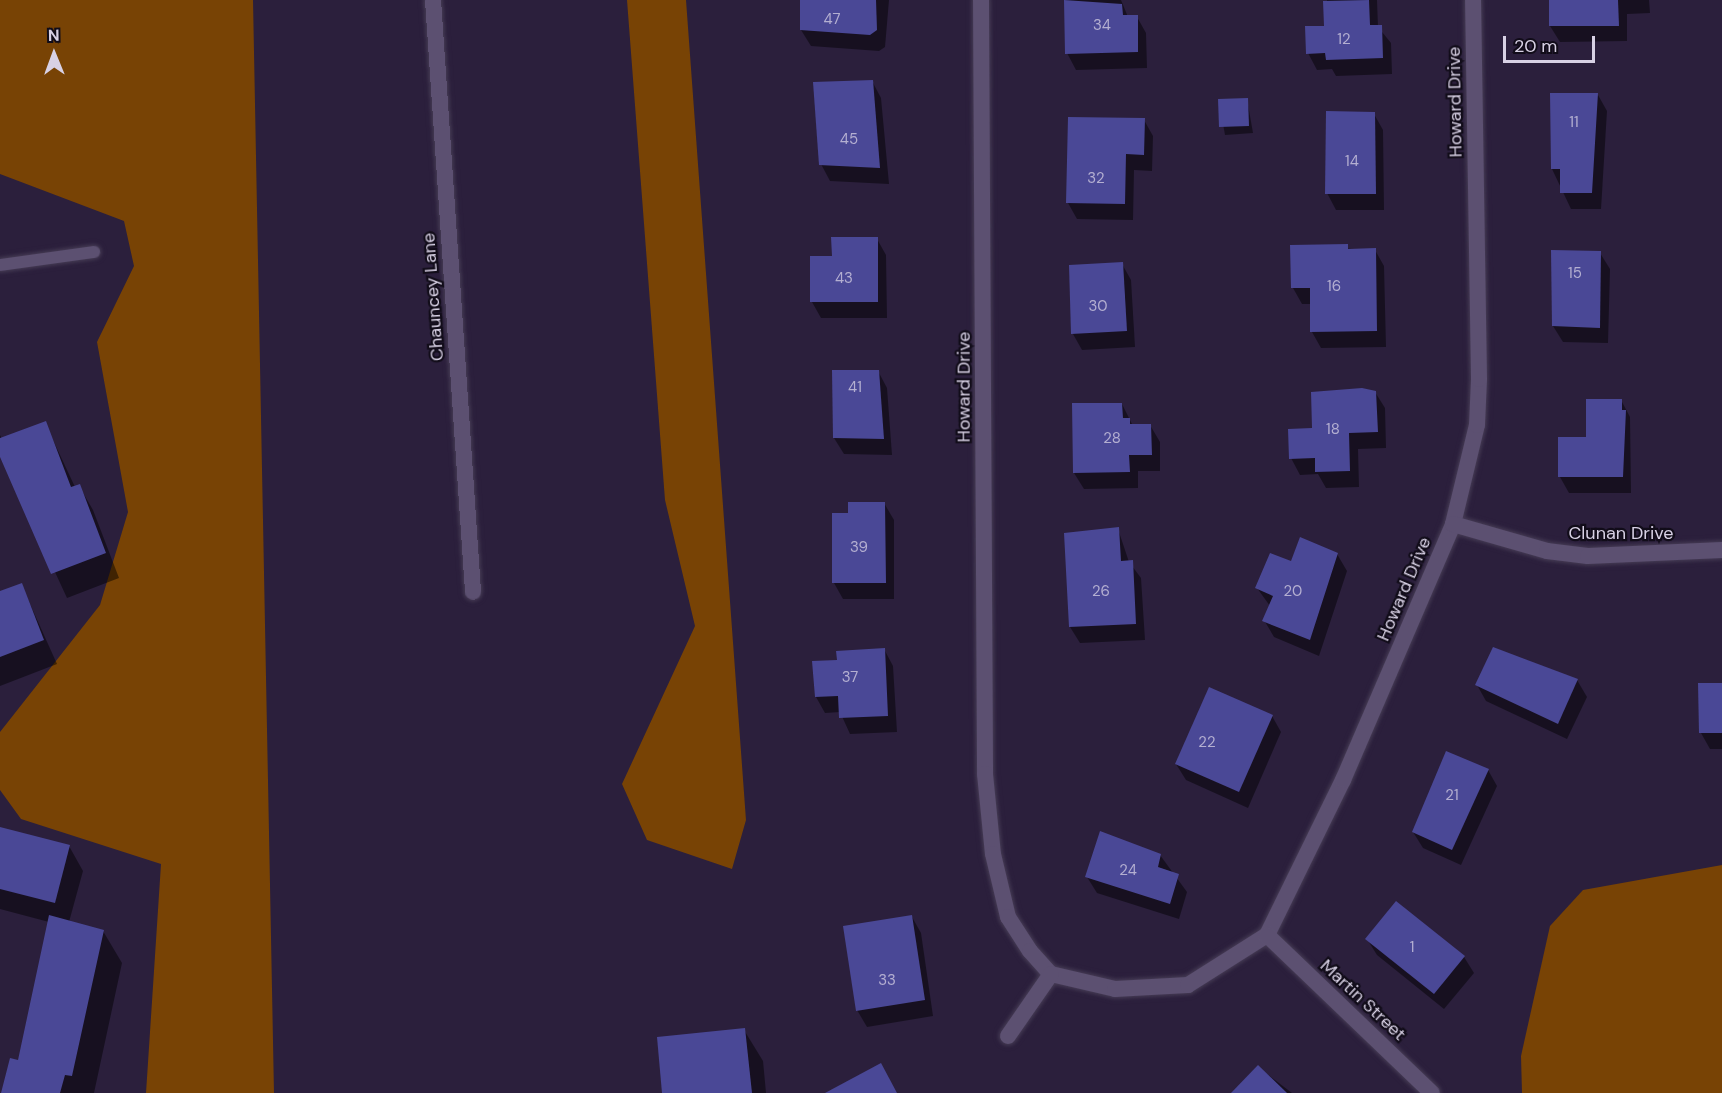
<!DOCTYPE html>
<html>
<head>
<meta charset="utf-8">
<style>
	body { margin:0 }
	#map { position:relative; width:1722px; height:1093px; overflow:hidden; background:#2b1f3c; font-family:"DM Sans",sans-serif }
	div>[style] { position:absolute }
	.forest>* { inset:0; background:#784305 }
	.shadow>* { inset:0; background:#0007 }
	.building>* { inset:0; background:#4a4896 }
	.roads { filter:drop-shadow(0 0 2px #463c55) drop-shadow(0 0 2px #463c55) }
	.service>* { height:12px; margin:-6px; padding:0 6px; transform-origin:6px; border-radius:6px; background:#5c5071 }
	.minor>* { height:16px; margin:-8px; padding:0 8px; transform-origin:8px; border-radius:8px; background:#5c5071 }
	span { translate:-50% -50%; white-space:nowrap; text-align:center; line-height:1.15; -webkit-text-stroke:4.5px #110c19; paint-order:stroke }
	.number-label { font-size:15px; color:#b4afd1 }
	.number-label span { -webkit-text-stroke-width:0 }
	.street-label { font-size:18px; color:#d8d1e5 }
	.north { position:absolute; left:24px; top:24px; width:60px; height:60px; -webkit-text-stroke:4px #110c19; paint-order:stroke; rotate:359deg; font-size:16px; font-weight:700; line-height:24px; text-align:center; color:#d8d1e5 }
	.north::after { content:''; display:block; margin:auto; width:21px; height:27px; background:#d8d1e5; clip-path:polygon(50% 0,100% 100%,50% 72%,0 100%) }
	.scale { position:absolute; left:1503px; top:36px; width:92px; height:27px; box-sizing:border-box; border:3px solid #d8d1e5; border-top:0; padding-left:8px; font-size:18px; line-height:21px; white-space:nowrap; color:#d8d1e5; -webkit-text-stroke:4px #110c19; paint-order:stroke }
</style>
</head>
<body>
<div id="map">
	<div class="forest">
		<div style="clip-path:polygon(0 0,253px 0,274px 1093px,146px 1093px,161px 864px,21px 819px,0 790px,0 732px,100px 605px,128px 512px,97px 342px,134px 266px,124px 221px,0 174px)"></div>
		<div style="clip-path:polygon(627px 0,686px 0,746px 820px,732px 869px,647px 840px,622px 784px,695px 626px,665px 500px)"></div>
		<div style="clip-path:polygon(1722px 865px,1722px 1093px,1522px 1093px,1521px 1056px,1550px 926px,1583px 890px)"></div>
	</div>
	<div class="shadow">
		<div style="clip-path:polygon(802px 0,889px 0,885px 47px,879px 51px,811px 46px,801px 30px)"></div>
		<div style="clip-path:polygon(1065px 0,1121px 0,1128px 17px,1137px 17px,1146px 33px,1147px 68px,1076px 70px,1067px 53px)"></div>
		<div style="clip-path:polygon(1327px 0,1377px 0,1378px 27px,1391px 43px,1392px 74px,1336px 76px,1332px 69px,1317px 70px,1308px 53px,1326px 27px)"></div>
		<div style="clip-path:polygon(1550px 0,1649px 0,1650px 13px,1627px 14px,1627px 41px,1560px 42px,1550px 26px)"></div>
		<div style="clip-path:polygon(872px 81px,881px 98px,889px 184px,830px 181px,821px 164px)"></div>
		<div style="clip-path:polygon(1598px 95px,1607px 111px,1601px 209px,1571px 209px,1552px 169px)"></div>
		<div style="clip-path:polygon(1247px 99px,1253px 133px,1225px 135px,1219px 101px)"></div>
		<div style="clip-path:polygon(1374px 114px,1383px 130px,1384px 210px,1336px 210px,1327px 193px)"></div>
		<div style="clip-path:polygon(1069px 119px,1144px 120px,1153px 136px,1152px 171px,1134px 170px,1133px 220px,1077px 219px,1068px 203px)"></div>
		<div style="clip-path:polygon(877px 239px,886px 255px,887px 318px,821px 318px,812px 302px,812px 257px,833px 257px)"></div>
		<div style="clip-path:polygon(1292px 246px,1375px 250px,1384px 266px,1386px 347px,1321px 348px,1312px 332px,1311px 304px,1302px 304px,1293px 288px)"></div>
		<div style="clip-path:polygon(1600px 253px,1610px 269px,1608px 343px,1563px 342px,1553px 326px)"></div>
		<div style="clip-path:polygon(1122px 264px,1131px 280px,1135px 347px,1082px 350px,1073px 334px)"></div>
		<div style="clip-path:polygon(834px 371px,878px 371px,887px 388px,892px 455px,844px 454px,834px 438px)"></div>
		<div style="clip-path:polygon(1375px 392px,1385px 408px,1386px 448px,1358px 449px,1359px 487px,1326px 488px,1318px 474px,1300px 475px,1291px 458px,1314px 429px)"></div>
		<div style="clip-path:polygon(1621px 400px,1630px 417px,1631px 493px,1569px 493px,1560px 477px)"></div>
		<div style="clip-path:polygon(1122px 404px,1133px 426px,1150px 425px,1160px 442px,1160px 471px,1138px 471px,1138px 488px,1084px 489px,1074px 473px)"></div>
		<div style="clip-path:polygon(45px 423px,75px 487px,79px 486px,93px 510px,119px 578px,67px 598px,0 453px,0 435px,2px 439px)"></div>
		<div style="clip-path:polygon(884px 503px,894px 520px,894px 599px,843px 599px,834px 583px,850px 514px)"></div>
		<div style="clip-path:polygon(1118px 529px,1129px 562px,1141px 578px,1145px 640px,1080px 643px,1070px 627px)"></div>
		<div style="clip-path:polygon(1337px 554px,1347px 571px,1319px 656px,1274px 637px,1264px 620px,1270px 606px,1257px 588px,1291px 563px)"></div>
		<div style="clip-path:polygon(21px 584px,57px 664px,0 686px,0 593px)"></div>
		<div style="clip-path:polygon(884px 649px,893px 666px,897px 732px,850px 734px,840px 712px,825px 713px,816px 697px,838px 661px)"></div>
		<div style="clip-path:polygon(1577px 680px,1587px 697px,1567px 739px,1486px 701px,1477px 685px)"></div>
		<div style="clip-path:polygon(1722px 685px,1722px 749px,1710px 749px,1701px 733px)"></div>
		<div style="clip-path:polygon(1272px 716px,1281px 732px,1248px 808px,1186px 780px,1176px 764px)"></div>
		<div style="clip-path:polygon(1488px 770px,1497px 786px,1461px 865px,1423px 848px,1413px 832px)"></div>
		<div style="clip-path:polygon(0 828px,69px 846px,83px 871px,69px 922px,103px 931px,122px 963px,94px 1093px,2px 1093px,19px 1062px,49px 922px,0 909px)"></div>
		<div style="clip-path:polygon(1160px 855px,1187px 892px,1179px 919px,1097px 893px,1087px 877px)"></div>
		<div style="clip-path:polygon(912px 917px,921px 933px,933px 1016px,867px 1027px,857px 1010px)"></div>
		<div style="clip-path:polygon(1367px 939px,1464px 957px,1474px 973px,1444px 1009px,1377px 955px)"></div>
		<div style="clip-path:polygon(744px 1030px,763px 1061px,766px 1093px,664px 1093px)"></div>
		<div style="clip-path:polygon(1258px 1067px,1292px 1093px,1234px 1093px)"></div>
	</div>
	<div class="building">
		<div style="clip-path:polygon(800px 0,876px 0,877px 30px,870px 35px,800px 30px)"></div>
		<div style="clip-path:polygon(1064px 0,1122px 4px,1123px 15px,1138px 15px,1138px 52px,1065px 54px)"></div>
		<div style="clip-path:polygon(1369px 0,1370px 25px,1382px 25px,1383px 58px,1326px 60px,1325px 53px,1306px 54px,1305px 26px,1324px 26px,1323px 1px)"></div>
		<div style="clip-path:polygon(1549px 0,1618px 0,1619px 26px,1549px 26px)"></div>
		<div style="clip-path:polygon(873px 80px,880px 168px,819px 165px,813px 82px)"></div>
		<div style="clip-path:polygon(1550px 93px,1598px 93px,1592px 193px,1560px 193px,1560px 169px,1551px 169px)"></div>
		<div style="clip-path:polygon(1248px 98px,1249px 126px,1219px 127px,1218px 99px)"></div>
		<div style="clip-path:polygon(1326px 111px,1375px 112px,1376px 194px,1325px 194px)"></div>
		<div style="clip-path:polygon(1068px 117px,1145px 118px,1144px 155px,1126px 154px,1125px 204px,1066px 203px)"></div>
		<div style="clip-path:polygon(831px 237px,878px 237px,878px 302px,810px 302px,810px 256px,832px 256px)"></div>
		<div style="clip-path:polygon(1348px 244px,1348px 249px,1376px 248px,1377px 331px,1310px 332px,1310px 288px,1291px 288px,1290px 245px)"></div>
		<div style="clip-path:polygon(1551px 250px,1601px 251px,1600px 328px,1552px 326px)"></div>
		<div style="clip-path:polygon(1123px 262px,1127px 331px,1071px 334px,1069px 265px)"></div>
		<div style="clip-path:polygon(832px 370px,879px 370px,884px 439px,833px 438px)"></div>
		<div style="clip-path:polygon(1362px 388px,1376px 391px,1378px 432px,1349px 433px,1350px 471px,1315px 472px,1315px 458px,1289px 459px,1288px 429px,1312px 428px,1311px 392px)"></div>
		<div style="clip-path:polygon(1586px 399px,1622px 399px,1622px 410px,1626px 410px,1623px 477px,1558px 477px,1558px 437px,1586px 437px)"></div>
		<div style="clip-path:polygon(1072px 403px,1122px 403px,1123px 418px,1130px 418px,1130px 424px,1151px 424px,1152px 455px,1129px 455px,1130px 472px,1073px 473px)"></div>
		<div style="clip-path:polygon(46px 421px,71px 487px,80px 484px,106px 553px,51px 574px,0 457px,0 438px)"></div>
		<div style="clip-path:polygon(848px 502px,885px 502px,886px 583px,832px 583px,832px 513px,848px 513px)"></div>
		<div style="clip-path:polygon(1119px 527px,1121px 561px,1133px 560px,1136px 624px,1069px 627px,1064px 533px)"></div>
		<div style="clip-path:polygon(1300px 537px,1338px 553px,1310px 640px,1262px 621px,1273px 596px,1255px 588px,1270px 553px,1291px 561px)"></div>
		<div style="clip-path:polygon(22px 583px,44px 640px,0 657px,0 591px)"></div>
		<div style="clip-path:polygon(1493px 647px,1578px 679px,1558px 724px,1475px 685px)"></div>
		<div style="clip-path:polygon(885px 648px,888px 716px,839px 718px,838px 696px,815px 697px,812px 661px,837px 660px,836px 651px)"></div>
		<div style="clip-path:polygon(1698px 683px,1722px 683px,1722px 733px,1699px 733px)"></div>
		<div style="clip-path:polygon(1209px 687px,1273px 715px,1239px 792px,1175px 764px)"></div>
		<div style="clip-path:polygon(1446px 751px,1489px 769px,1452px 850px,1412px 832px)"></div>
		<div style="clip-path:polygon(0 827px,70px 845px,55px 903px,0 889px)"></div>
		<div style="clip-path:polygon(1100px 831px,1161px 854px,1158px 867px,1179px 874px,1170px 904px,1085px 877px)"></div>
		<div style="clip-path:polygon(1396px 901px,1465px 956px,1434px 994px,1365px 939px)"></div>
		<div style="clip-path:polygon(49px 915px,104px 930px,72px 1076px,65px 1075px,60px 1093px,1px 1093px,10px 1058px,18px 1060px)"></div>
		<div style="clip-path:polygon(912px 915px,925px 1000px,856px 1011px,843px 926px)"></div>
		<div style="clip-path:polygon(745px 1028px,752px 1093px,662px 1093px,657px 1037px)"></div>
		<div style="clip-path:polygon(881px 1063px,897px 1093px,825px 1093px)"></div>
		<div style="clip-path:polygon(1258px 1065px,1287px 1093px,1231px 1093px)"></div>
	</div>
	<div class="roads">
		<div class="service">
			<div style="left:0;top:265px;width:95px;rotate:-7.9deg"></div>
		</div>
		<div class="minor">
			<div style="left:433px;top:0;width:593px;rotate:86.13deg"></div>
			<div style="left:981px;top:0;width:774px;rotate:89.7deg"></div>
			<div style="left:985px;top:774px;width:80px;rotate:84.3deg"></div>
			<div style="left:993px;top:854px;width:65px;rotate:76.6deg"></div>
			<div style="left:1008px;top:917px;width:40px;rotate:57.1deg"></div>
			<div style="left:1030px;top:951px;width:31px;rotate:48deg"></div>
			<div style="left:1051px;top:974px;width:66px;rotate:13.2deg"></div>
			<div style="left:1115px;top:989px;width:73px;rotate:-3.1deg"></div>
			<div style="left:1188px;top:985px;width:93px;rotate:-32.3deg"></div>
			<div style="left:1267px;top:935px;width:173px;rotate:-63.9deg"></div>
			<div style="left:1343px;top:780px;width:279px;rotate:-66.7deg"></div>
			<div style="left:1453px;top:524px;width:102px;rotate:-76.4deg"></div>
			<div style="left:1477px;top:425px;width:46px;rotate:-87.5deg"></div>
			<div style="left:1479px;top:379px;width:379px;rotate:-90.9deg"></div>
			<div style="left:1453px;top:524px;width:98px;rotate:16deg"></div>
			<div style="left:1547px;top:551px;width:41px;rotate:7deg"></div>
			<div style="left:1588px;top:556px;width:134px;rotate:-2.6deg"></div>
			<div style="left:1267px;top:935px;width:228px;rotate:43.8deg"></div>
			<div style="left:1008px;top:1036px;width:75px;rotate:-55.3deg"></div>
		</div>
	</div>
	<div class="number-label">
		<span style="left:832px;top:20px">47</span>
		<span style="left:1102px;top:26px">34</span>
		<span style="left:1344px;top:40px">12</span>
		<span style="left:1574px;top:123px">11</span>
		<span style="left:849px;top:140px">45</span>
		<span style="left:1352px;top:162px">14</span>
		<span style="left:1096px;top:179px">32</span>
		<span style="left:1575px;top:274px">15</span>
		<span style="left:844px;top:279px">43</span>
		<span style="left:1334px;top:287px">16</span>
		<span style="left:1098px;top:307px">30</span>
		<span style="left:855px;top:388px">41</span>
		<span style="left:1333px;top:430px">18</span>
		<span style="left:1112px;top:439px">28</span>
		<span style="left:859px;top:548px">39</span>
		<span style="left:1101px;top:592px">26</span>
		<span style="left:1293px;top:592px">20</span>
		<span style="left:850px;top:678px">37</span>
		<span style="left:1207px;top:743px">22</span>
		<span style="left:1452px;top:796px">21</span>
		<span style="left:1128px;top:871px">24</span>
		<span style="left:1412px;top:948px">1</span>
		<span style="left:887px;top:981px">33</span>
	</div>
	<div class="street-label">
		<span style="left:1455px;top:102px;rotate:-91deg">Howard Drive</span>
		<span style="left:433px;top:297px;rotate:-94deg">Chauncey Lane</span>
		<span style="left:964px;top:387px;rotate:-90deg">Howard Drive</span>
		<span style="left:1621px;top:533px">Clunan Drive</span>
		<span style="left:1404px;top:589px;rotate:-67deg">Howard Drive</span>
		<span style="left:1363px;top:1000px;rotate:43deg">Martin Street</span>
	</div>
	<div class="north">N</div>
	<div class="scale">20 m</div>
</div>
</body>
</html>
